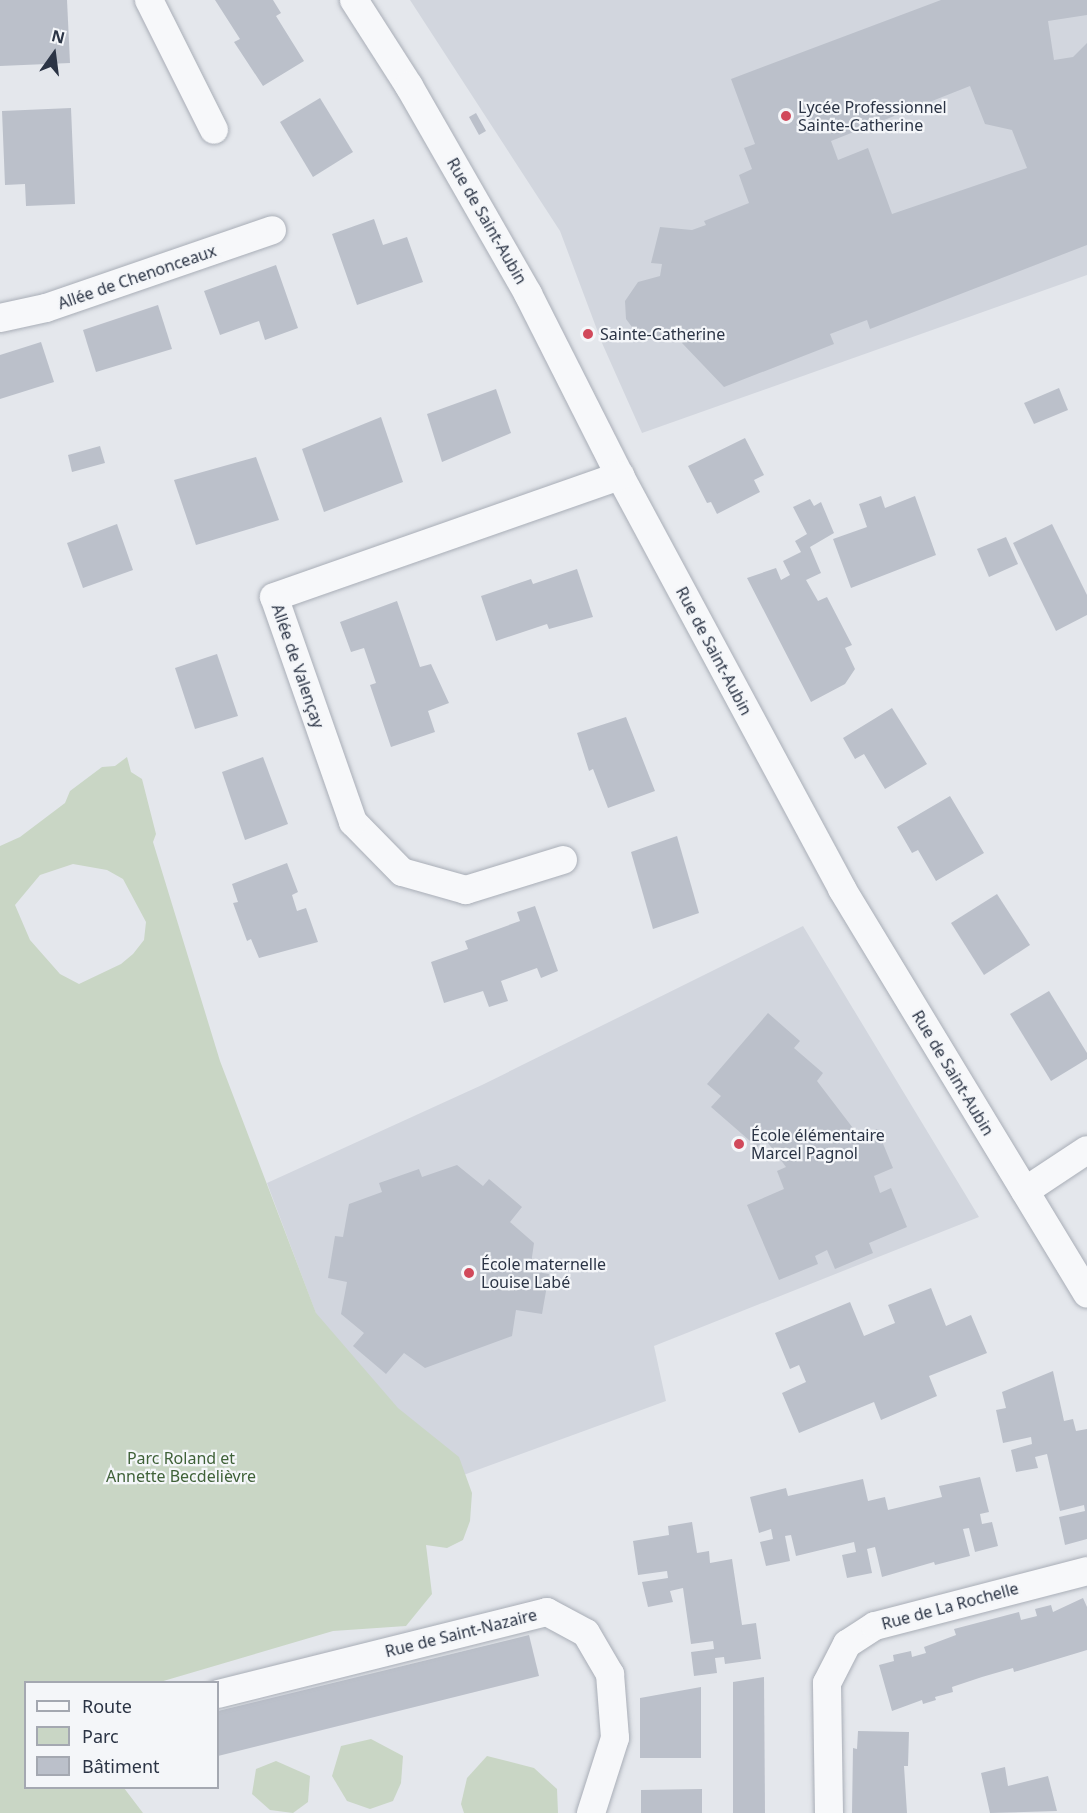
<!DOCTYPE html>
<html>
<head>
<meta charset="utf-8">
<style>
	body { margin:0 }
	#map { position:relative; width:1087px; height:1813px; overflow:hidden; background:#e4e7ec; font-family:"Noto Sans",sans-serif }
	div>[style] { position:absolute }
	.built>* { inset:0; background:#d2d6de }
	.green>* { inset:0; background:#c9d6c5 }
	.building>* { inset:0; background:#bbc0ca }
	.roads { filter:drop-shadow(0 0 2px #a9aeb7) drop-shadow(0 0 2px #a9aeb7) }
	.minor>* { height:28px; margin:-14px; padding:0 14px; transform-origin:14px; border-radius:14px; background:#f7f8fa }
	.dots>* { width:16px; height:16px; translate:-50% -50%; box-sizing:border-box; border:3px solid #f4f6f9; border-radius:50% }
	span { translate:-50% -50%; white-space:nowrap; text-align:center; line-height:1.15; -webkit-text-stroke:4.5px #f4f6f9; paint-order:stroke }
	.poi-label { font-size:16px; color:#2b3445 }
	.left { translate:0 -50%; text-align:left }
	.street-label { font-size:16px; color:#2b3445 }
	.park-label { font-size:16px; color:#3f6138 }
	.legend { position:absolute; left:24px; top:1681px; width:195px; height:108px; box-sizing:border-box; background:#f4f6f9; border:2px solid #a4a8b1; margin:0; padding:8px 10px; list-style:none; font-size:18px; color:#2b3445 }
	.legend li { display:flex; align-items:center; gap:12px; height:30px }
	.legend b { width:30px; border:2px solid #a4a8b1 }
	.north { position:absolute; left:24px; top:24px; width:60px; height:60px; -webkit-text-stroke:4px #f4f6f9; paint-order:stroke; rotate:14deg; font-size:16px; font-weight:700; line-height:24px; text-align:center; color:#2b3445 }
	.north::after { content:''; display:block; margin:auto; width:21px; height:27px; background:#2b3445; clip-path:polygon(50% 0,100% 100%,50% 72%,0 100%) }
</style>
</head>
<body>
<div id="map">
	<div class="built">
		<div style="clip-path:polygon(410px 0,1087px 0,1087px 275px,642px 433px,602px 343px,560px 231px)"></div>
		<div style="clip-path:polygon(803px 926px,979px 1217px,654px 1346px,666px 1401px,387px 1503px,267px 1183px,482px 1085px)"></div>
	</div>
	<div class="green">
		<div style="clip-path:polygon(evenodd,127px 757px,131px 772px,142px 779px,156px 834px,153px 842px,220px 1061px,316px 1313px,398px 1408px,459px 1457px,472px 1493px,470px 1521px,463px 1540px,447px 1548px,426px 1545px,432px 1594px,406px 1626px,333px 1631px,160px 1682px,26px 1682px,26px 1788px,124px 1788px,143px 1813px,0 1813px,0 846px,20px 837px,65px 803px,70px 791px,102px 767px,115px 766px,127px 757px,73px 864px,107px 870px,123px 879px,146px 922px,144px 940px,133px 954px,121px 964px,79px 984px,60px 974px,30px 940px,15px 905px,40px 875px,73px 864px)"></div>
		<div style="clip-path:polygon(371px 1739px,403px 1756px,401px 1783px,393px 1801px,370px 1809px,347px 1801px,332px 1776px,341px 1746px)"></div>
		<div style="clip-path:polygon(487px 1756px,534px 1768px,557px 1789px,558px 1813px,464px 1813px,461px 1804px,467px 1778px)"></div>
		<div style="clip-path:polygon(276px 1761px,310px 1776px,308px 1802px,293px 1813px,270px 1810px,252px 1794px,256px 1769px)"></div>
	</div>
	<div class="building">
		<div style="clip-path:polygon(0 0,67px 0,70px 63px,0 66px)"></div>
		<div style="clip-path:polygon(215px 0,273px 0,281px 13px,276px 16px,304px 61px,263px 86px,234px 42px,240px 39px)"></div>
		<div style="clip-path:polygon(evenodd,941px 0,1087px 0,1087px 15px,1048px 21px,1054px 60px,1073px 57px,1087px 43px,1087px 245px,870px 329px,867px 320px,830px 334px,834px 344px,724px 387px,682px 343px,689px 335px,680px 326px,658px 338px,635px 331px,626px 319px,625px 301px,638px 282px,660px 276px,662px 264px,651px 263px,660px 227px,692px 230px,706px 225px,704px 221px,749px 203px,739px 175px,752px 169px,744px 148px,755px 144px,731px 79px,941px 0,970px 86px,985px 124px,1012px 130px,1027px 168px,892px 214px,868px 148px,838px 160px,831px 141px,970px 86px)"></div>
		<div style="clip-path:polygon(320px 98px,353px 152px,313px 177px,280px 122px)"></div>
		<div style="clip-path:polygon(71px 108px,75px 204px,26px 206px,25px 184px,5px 185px,2px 111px)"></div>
		<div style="clip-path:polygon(476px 113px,486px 131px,479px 135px,469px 117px)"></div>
		<div style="clip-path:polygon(374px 219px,383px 245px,407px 237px,423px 282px,357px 305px,332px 234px)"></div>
		<div style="clip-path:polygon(276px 265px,298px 328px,265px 340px,259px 321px,220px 335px,204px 291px)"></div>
		<div style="clip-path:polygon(158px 305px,172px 349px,96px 372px,83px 330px)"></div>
		<div style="clip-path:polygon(41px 342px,54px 382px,0 399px,0 355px)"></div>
		<div style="clip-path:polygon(1059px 388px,1068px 410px,1034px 424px,1024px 403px)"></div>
		<div style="clip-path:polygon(496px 389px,511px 433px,442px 462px,427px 414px)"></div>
		<div style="clip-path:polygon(381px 417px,403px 482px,324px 512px,302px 449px)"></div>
		<div style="clip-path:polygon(745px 438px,764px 475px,754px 480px,760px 492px,717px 514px,711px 502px,707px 503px,688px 466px)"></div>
		<div style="clip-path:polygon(100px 446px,105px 463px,72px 472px,68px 455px)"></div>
		<div style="clip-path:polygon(256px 457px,279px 520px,196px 545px,174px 480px)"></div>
		<div style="clip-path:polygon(881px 496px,885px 508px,915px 496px,936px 555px,851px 588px,833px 539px,867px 527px,859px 504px)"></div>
		<div style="clip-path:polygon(810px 499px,814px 506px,821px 502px,834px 533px,810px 547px,821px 573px,806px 580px,818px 601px,827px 597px,852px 645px,845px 648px,855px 669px,845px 684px,811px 702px,747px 578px,776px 568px,781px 580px,790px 575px,783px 561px,801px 552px,795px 541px,807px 534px,793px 507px)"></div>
		<div style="clip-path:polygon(117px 524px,133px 570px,83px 588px,67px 543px)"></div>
		<div style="clip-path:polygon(1052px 524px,1087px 595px,1087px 615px,1056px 631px,1013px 543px)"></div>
		<div style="clip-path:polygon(1006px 537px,1018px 564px,989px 577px,977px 549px)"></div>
		<div style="clip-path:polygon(577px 569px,593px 617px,549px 629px,547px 624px,496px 641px,481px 596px,531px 579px,533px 584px)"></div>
		<div style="clip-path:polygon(397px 601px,420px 667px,431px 664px,449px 703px,428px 711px,435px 732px,391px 747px,370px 685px,376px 683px,364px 648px,351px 652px,340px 622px)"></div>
		<div style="clip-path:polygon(217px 654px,238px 716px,195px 729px,175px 668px)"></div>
		<div style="clip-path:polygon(892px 708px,927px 764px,885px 789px,864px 754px,855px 759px,843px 738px)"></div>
		<div style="clip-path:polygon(626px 717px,655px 791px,608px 808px,593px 769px,589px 771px,577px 733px)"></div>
		<div style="clip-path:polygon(263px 757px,288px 824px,245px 840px,222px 772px)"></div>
		<div style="clip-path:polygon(950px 796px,984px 853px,936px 881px,918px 850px,912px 853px,897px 827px)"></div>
		<div style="clip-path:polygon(677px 836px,699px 913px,653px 929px,631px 852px)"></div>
		<div style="clip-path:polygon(287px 863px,298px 892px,292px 895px,297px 911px,306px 908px,318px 942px,259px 958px,251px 939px,247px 941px,233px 903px,238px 902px,232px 884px)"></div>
		<div style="clip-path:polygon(997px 894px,1030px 945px,984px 975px,951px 923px)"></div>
		<div style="clip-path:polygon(535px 906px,558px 971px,541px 978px,537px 968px,501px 981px,508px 1001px,489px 1007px,483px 991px,444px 1003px,431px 962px,468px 949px,465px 941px,520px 921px,517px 912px)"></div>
		<div style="clip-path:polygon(1049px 991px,1087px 1053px,1087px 1059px,1051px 1081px,1010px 1014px)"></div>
		<div style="clip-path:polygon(768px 1013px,800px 1041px,794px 1048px,823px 1073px,817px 1081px,859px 1136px,877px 1129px,893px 1168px,874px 1176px,880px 1193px,891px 1188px,907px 1227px,869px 1243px,873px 1253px,835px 1269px,827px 1250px,815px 1256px,818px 1264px,779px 1280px,747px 1205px,784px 1189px,777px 1171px,786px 1167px,765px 1139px,757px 1147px,711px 1107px,721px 1096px,707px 1084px)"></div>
		<div style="clip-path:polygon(457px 1165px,483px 1186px,489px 1179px,522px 1207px,510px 1222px,534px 1243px,530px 1271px,549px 1274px,542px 1314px,516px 1310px,512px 1336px,425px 1368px,404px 1353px,386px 1374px,353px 1346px,364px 1333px,341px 1314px,347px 1282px,328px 1278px,335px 1236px,343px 1237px,349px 1204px,382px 1192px,379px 1183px,419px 1169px,422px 1177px)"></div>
		<div style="clip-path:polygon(931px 1288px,946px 1326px,971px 1315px,987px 1353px,929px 1376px,937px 1396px,881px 1420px,874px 1402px,799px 1433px,782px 1393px,806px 1382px,799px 1365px,790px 1369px,775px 1333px,850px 1302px,864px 1336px,895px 1323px,888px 1305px)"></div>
		<div style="clip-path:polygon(1053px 1371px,1064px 1421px,1073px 1419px,1076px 1431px,1087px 1429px,1087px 1539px,1065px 1545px,1059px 1517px,1085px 1511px,1084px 1505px,1060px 1511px,1047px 1454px,1035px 1457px,1038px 1468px,1016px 1472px,1011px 1450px,1032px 1444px,1031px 1437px,1003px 1443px,996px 1410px,1006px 1408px,1002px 1392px)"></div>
		<div style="clip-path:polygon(980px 1477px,989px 1512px,980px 1514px,982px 1524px,992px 1522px,998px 1546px,975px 1552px,969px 1528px,963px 1529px,970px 1556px,935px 1565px,934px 1562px,882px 1577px,875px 1547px,867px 1549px,872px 1573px,847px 1578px,842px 1555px,856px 1552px,854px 1542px,796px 1556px,791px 1535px,785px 1536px,790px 1561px,766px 1566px,760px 1542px,773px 1539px,771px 1529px,759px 1533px,750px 1497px,786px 1488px,788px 1496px,863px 1479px,868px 1501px,885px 1497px,888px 1510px,942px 1497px,939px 1486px)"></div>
		<div style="clip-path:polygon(692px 1522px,697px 1553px,709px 1551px,710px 1563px,732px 1559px,742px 1625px,756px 1623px,761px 1659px,725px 1664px,724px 1657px,715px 1658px,717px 1673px,694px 1676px,691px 1652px,714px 1649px,713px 1641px,691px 1644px,683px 1588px,670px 1591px,673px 1602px,648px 1607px,642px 1582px,668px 1578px,667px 1571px,638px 1575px,633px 1541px,669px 1535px,668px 1526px)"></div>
		<div style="clip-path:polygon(1083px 1598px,1087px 1607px,1087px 1650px,1014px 1672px,1013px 1668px,982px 1677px,952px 1687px,953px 1692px,935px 1697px,936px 1700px,923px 1704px,922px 1700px,892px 1711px,879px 1665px,894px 1661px,893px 1655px,911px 1651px,912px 1657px,926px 1653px,924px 1647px,956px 1635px,954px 1629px,1019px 1612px,1021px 1620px,1037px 1616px,1035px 1609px,1051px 1605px,1053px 1612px)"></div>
		<div style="clip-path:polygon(529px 1635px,539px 1676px,218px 1756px,218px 1711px)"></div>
		<div style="clip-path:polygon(764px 1677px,765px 1813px,733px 1813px,733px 1682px)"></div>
		<div style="clip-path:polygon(701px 1687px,701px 1758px,640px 1758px,640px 1698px)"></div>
		<div style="clip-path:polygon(858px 1731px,909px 1732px,908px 1766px,904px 1766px,907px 1813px,852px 1813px,853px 1748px,857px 1749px)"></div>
		<div style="clip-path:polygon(1005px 1767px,1008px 1786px,1048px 1776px,1057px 1811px,990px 1813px,981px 1773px)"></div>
		<div style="clip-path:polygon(702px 1789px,702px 1813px,641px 1813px,641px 1790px)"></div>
	</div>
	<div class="roads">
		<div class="minor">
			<div style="left:149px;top:0;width:145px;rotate:63.4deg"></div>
			<div style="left:354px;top:0;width:102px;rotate:57.4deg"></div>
			<div style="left:409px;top:86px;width:240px;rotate:60.2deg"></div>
			<div style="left:528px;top:294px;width:204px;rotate:63.2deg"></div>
			<div style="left:620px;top:476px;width:469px;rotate:61.7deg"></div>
			<div style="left:842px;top:889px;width:473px;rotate:58.8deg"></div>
			<div style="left:0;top:318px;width:47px;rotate:-12.3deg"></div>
			<div style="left:46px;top:308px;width:239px;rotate:-19deg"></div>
			<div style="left:563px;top:860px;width:102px;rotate:162.8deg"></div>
			<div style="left:466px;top:890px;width:66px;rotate:-164.3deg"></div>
			<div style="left:402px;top:872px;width:70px;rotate:-134.4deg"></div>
			<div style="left:353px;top:822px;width:238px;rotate:-109.3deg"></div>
			<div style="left:274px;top:597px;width:367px;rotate:-19.3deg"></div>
			<div style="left:1025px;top:1191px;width:74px;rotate:-33.5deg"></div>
			<div style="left:218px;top:1694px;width:339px;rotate:-14deg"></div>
			<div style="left:547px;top:1612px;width:44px;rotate:28.3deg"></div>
			<div style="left:586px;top:1633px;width:48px;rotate:59.7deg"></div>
			<div style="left:610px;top:1674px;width:64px;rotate:85.5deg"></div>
			<div style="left:615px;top:1738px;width:79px;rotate:107.7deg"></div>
			<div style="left:829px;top:1813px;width:130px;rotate:-90.9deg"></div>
			<div style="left:827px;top:1683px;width:44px;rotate:-62.9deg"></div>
			<div style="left:847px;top:1644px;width:33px;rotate:-33deg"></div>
			<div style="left:875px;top:1626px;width:219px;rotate:-14.5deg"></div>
		</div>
	</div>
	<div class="dots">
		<div style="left:786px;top:116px;background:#d1495b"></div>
		<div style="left:588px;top:334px;background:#d1495b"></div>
		<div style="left:739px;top:1144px;background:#d1495b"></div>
		<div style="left:469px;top:1273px;background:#d1495b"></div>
	</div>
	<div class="poi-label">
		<span class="left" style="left:798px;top:116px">Lycée Professionnel<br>Sainte-Catherine</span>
		<span class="left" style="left:600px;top:334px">Sainte-Catherine</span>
		<span class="left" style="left:751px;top:1144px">École élémentaire<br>Marcel Pagnol</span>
		<span class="left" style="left:481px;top:1273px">École maternelle<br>Louise Labé</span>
	</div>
	<div class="street-label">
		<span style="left:487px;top:221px;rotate:60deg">Rue de Saint-Aubin</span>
		<span style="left:137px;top:277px;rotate:-19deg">Allée de Chenonceaux</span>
		<span style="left:714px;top:651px;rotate:62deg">Rue de Saint-Aubin</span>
		<span style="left:298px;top:666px;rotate:71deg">Allée de Valençay</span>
		<span style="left:953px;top:1073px;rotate:59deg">Rue de Saint-Aubin</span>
		<span style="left:950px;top:1606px;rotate:-15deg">Rue de La Rochelle</span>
		<span style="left:461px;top:1633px;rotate:-14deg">Rue de Saint-Nazaire</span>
	</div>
	<div class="park-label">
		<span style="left:181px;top:1467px">Parc Roland et<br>Annette Becdelièvre</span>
	</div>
	<ul class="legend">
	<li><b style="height:8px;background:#f7f8fa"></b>Route</li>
	<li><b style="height:16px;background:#c9d6c5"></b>Parc</li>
	<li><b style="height:16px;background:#bbc0ca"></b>Bâtiment</li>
	</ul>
	<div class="north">N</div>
</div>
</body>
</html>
